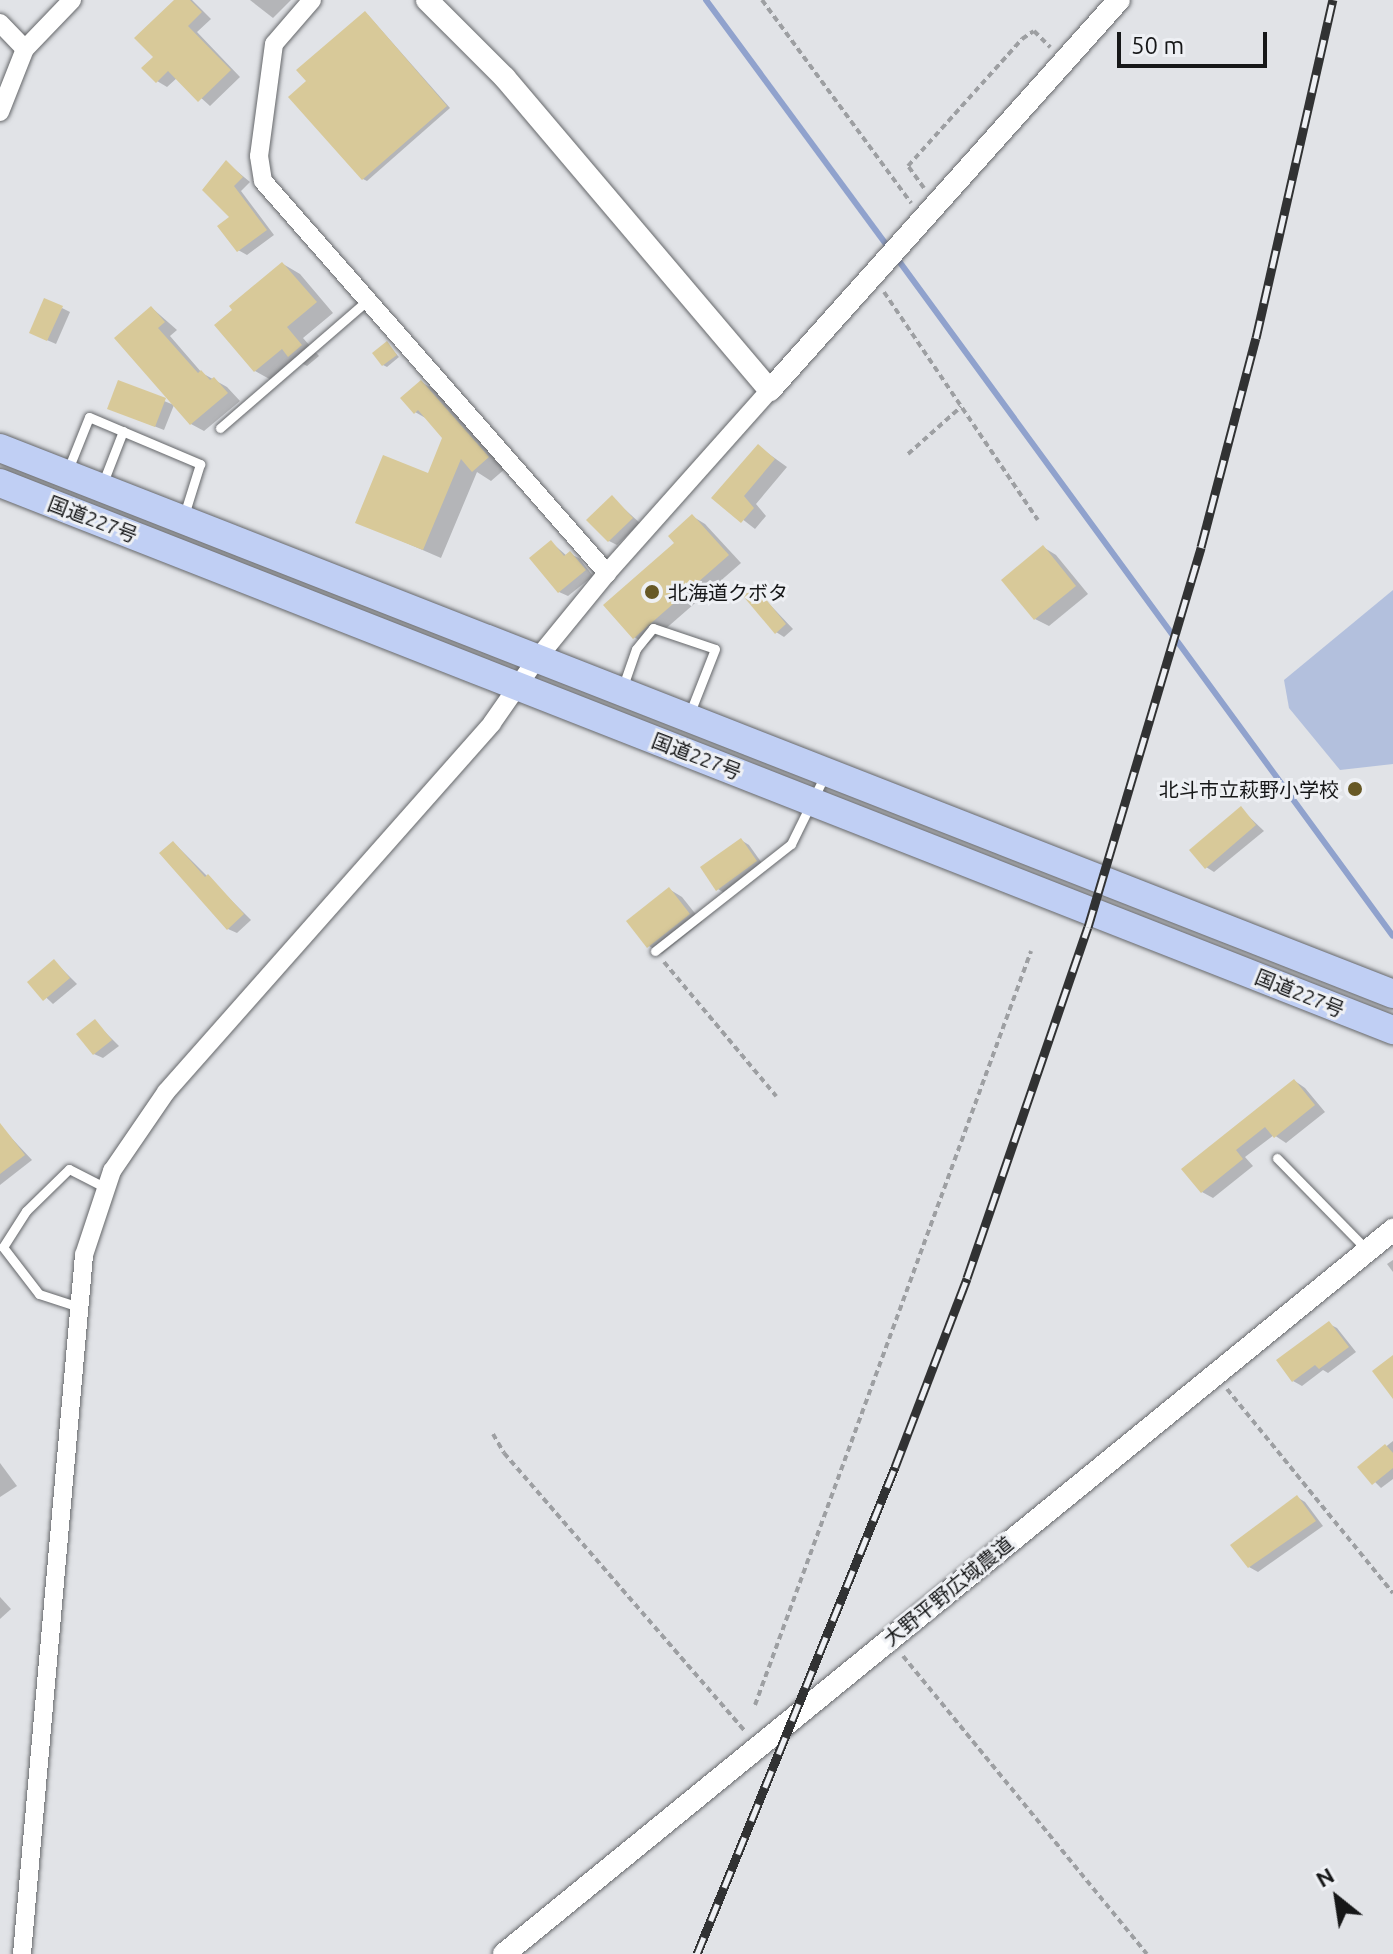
<!DOCTYPE html>
<html>
<head>
<meta charset="utf-8">
<style>
	body { margin:0 }
	#map { position:relative; width:1393px; height:1954px; overflow:hidden; background:#e1e3e7; font-family:Ubuntu,"Noto Sans JP",sans-serif }
	div>[style] { position:absolute }
	.green>* { inset:0; background:#b3c0dd }
	.shadow>* { inset:0; background:#0003 }
	.stream>* { height:6px; margin:-3px; padding:0 3px; transform-origin:3px; border-radius:3px; background:#90a2cd }
	.building>* { inset:0; background:#d8c999 }
	.path>* { height:4px; margin-top:-2px; transform-origin:0; background:repeating-linear-gradient(90deg,#9d9fa2 0 6px,transparent 0 10px) }
	.roads { filter:drop-shadow(0 0 2px #65676a) drop-shadow(0 0 2px #65676a) }
	.service>* { height:9px; margin:-4.5px; padding:0 4.5px; transform-origin:4.5px; border-radius:4.5px; background:#fff }
	.minor>* { height:18px; margin:-9px; padding:0 9px; transform-origin:9px; border-radius:9px; background:#fff }
	.tertiary>* { height:22px; margin:-11px; padding:0 11px; transform-origin:11px; border-radius:11px; background:#fff }
	.trunk>* { height:28px; margin:-14px; padding:0 14px; transform-origin:14px; border-radius:14px; background:#c0cff4 }
	.rail>* { height:9px; margin-top:-4.5px; transform-origin:0; background:repeating-linear-gradient(90deg,#eef0f4 0 18px,#313233 0 36px); box-sizing:border-box; border-block:2px solid #313233 }
	.dots>* { width:22px; height:22px; translate:-50% -50%; box-sizing:border-box; border:4px solid #eef0f4; border-radius:50% }
	span { translate:-50% -50%; white-space:nowrap; text-align:center; line-height:1.15; -webkit-text-stroke:6px #eef0f4; paint-order:stroke }
	.street-label { font-size:20px; color:#161718 }
	.poi-label { font-size:20px; color:#161718 }
	.left { translate:0 -50%; text-align:left }
	.right { translate:-100% -50%; text-align:right }
	.north { position:absolute; left:1297px; top:1858px; width:80px; height:80px; -webkit-text-stroke:6px #eef0f4; paint-order:stroke; rotate:330deg; font-size:22px; font-weight:700; line-height:32px; text-align:center; color:#161718 }
	.north::after { content:''; display:block; margin:auto; width:28px; height:36px; background:#161718; clip-path:polygon(50% 0,100% 100%,50% 72%,0 100%) }
	.scale { position:absolute; left:1117px; top:32px; width:150px; height:36px; box-sizing:border-box; border:4px solid #161718; border-top:0; padding-left:10px; font-size:24px; line-height:28px; white-space:nowrap; color:#161718; -webkit-text-stroke:6px #eef0f4; paint-order:stroke }
</style>
</head>
<body>
<div id="map">
	<div class="green">
		<div style="clip-path:polygon(1393px 590px,1393px 764px,1340px 770px,1289px 708px,1284px 680px)"></div>
	</div>
	<div class="shadow">
		<div style="clip-path:polygon(177px 0,192px 0,211px 19px,197px 32px,240px 77px,210px 106px,178px 77px,167px 87px,157px 81px,156px 57px)"></div>
		<div style="clip-path:polygon(250px 0,291px 0,273px 18px)"></div>
		<div style="clip-path:polygon(368px 15px,450px 108px,367px 181px,363px 179px)"></div>
		<div style="clip-path:polygon(227px 163px,250px 182px,241px 191px,274px 235px,247px 255px,238px 250px)"></div>
		<div style="clip-path:polygon(283px 264px,300px 274px,333px 313px,303px 338px,319px 356px,307px 366px,298px 361px,273px 381px,255px 371px,217px 325px)"></div>
		<div style="clip-path:polygon(62px 308px,70px 312px,56px 344px,40px 337px)"></div>
		<div style="clip-path:polygon(152px 308px,177px 330px,170px 336px,202px 373px,227px 387px,240px 401px,204px 431px,191px 424px,117px 338px)"></div>
		<div style="clip-path:polygon(387px 344px,399px 357px,387px 367px,383px 365px)"></div>
		<div style="clip-path:polygon(421px 382px,439px 392px,506px 468px,491px 481px,477px 472px,441px 558px,358px 522px,429px 475px,444px 437px,429px 420px,415px 412px)"></div>
		<div style="clip-path:polygon(119px 383px,174px 405px,164px 430px,118px 412px)"></div>
		<div style="clip-path:polygon(758px 446px,787px 467px,756px 504px,766px 516px,755px 529px,714px 497px)"></div>
		<div style="clip-path:polygon(612px 498px,640px 523px,617px 545px,609px 541px)"></div>
		<div style="clip-path:polygon(692px 516px,705px 524px,741px 563px,647px 645px,634px 637px)"></div>
		<div style="clip-path:polygon(551px 542px,567px 556px,570px 554px,579px 558px,593px 576px,568px 596px,559px 592px)"></div>
		<div style="clip-path:polygon(1043px 547px,1056px 555px,1088px 594px,1049px 626px,1035px 619px)"></div>
		<div style="clip-path:polygon(755px 589px,793px 629px,784px 637px,776px 632px)"></div>
		<div style="clip-path:polygon(1241px 809px,1264px 831px,1214px 872px,1206px 867px)"></div>
		<div style="clip-path:polygon(741px 840px,749px 845px,764px 866px,726px 894px,718px 889px)"></div>
		<div style="clip-path:polygon(174px 843px,251px 920px,237px 933px,228px 929px)"></div>
		<div style="clip-path:polygon(669px 889px,682px 897px,702px 922px,662px 954px,649px 946px)"></div>
		<div style="clip-path:polygon(54px 961px,77px 984px,53px 1004px,30px 982px)"></div>
		<div style="clip-path:polygon(95px 1022px,119px 1046px,103px 1058px,94px 1054px)"></div>
		<div style="clip-path:polygon(1295px 1081px,1305px 1088px,1325px 1112px,1286px 1143px,1274px 1135px,1245px 1157px,1253px 1166px,1213px 1198px,1202px 1192px,1184px 1169px)"></div>
		<div style="clip-path:polygon(3px 1129px,32px 1160px,0 1185px,0 1132px)"></div>
		<div style="clip-path:polygon(1393px 1260px,1393px 1272px,1387px 1264px)"></div>
		<div style="clip-path:polygon(1329px 1324px,1337px 1328px,1356px 1352px,1328px 1373px,1323px 1370px,1302px 1386px,1293px 1381px)"></div>
		<div style="clip-path:polygon(1393px 1441px,1393px 1479px,1381px 1488px,1360px 1467px)"></div>
		<div style="clip-path:polygon(0 1463px,17px 1486px,0 1497px)"></div>
		<div style="clip-path:polygon(1297px 1497px,1305px 1502px,1323px 1526px,1258px 1572px,1249px 1567px)"></div>
		<div style="clip-path:polygon(0 1597px,11px 1609px,0 1619px)"></div>
	</div>
	<div class="stream">
		<div style="left:706px;top:0;width:308px;rotate:53.6deg"></div>
		<div style="left:896px;top:257px;width:841px;rotate:53.8deg"></div>
	</div>
	<div class="building">
		<div style="clip-path:polygon(174px 0,190px 0,202px 12px,188px 26px,231px 70px,198px 102px,168px 71px,156px 83px,141px 68px,153px 57px,134px 38px)"></div>
		<div style="clip-path:polygon(365px 11px,447px 106px,362px 180px,288px 97px,306px 81px,296px 70px)"></div>
		<div style="clip-path:polygon(226px 160px,243px 177px,234px 186px,267px 230px,237px 252px,217px 226px,229px 217px,202px 190px)"></div>
		<div style="clip-path:polygon(282px 262px,317px 302px,287px 327px,302px 345px,288px 357px,282px 349px,254px 372px,214px 325px,232px 310px,229px 306px)"></div>
		<div style="clip-path:polygon(44px 298px,63px 306px,47px 341px,29px 333px)"></div>
		<div style="clip-path:polygon(151px 306px,165px 322px,158px 328px,198px 373px,201px 370px,210px 380px,214px 377px,228px 393px,190px 425px,114px 338px)"></div>
		<div style="clip-path:polygon(387px 341px,397px 355px,382px 366px,372px 353px)"></div>
		<div style="clip-path:polygon(118px 380px,166px 398px,155px 427px,107px 409px)"></div>
		<div style="clip-path:polygon(421px 380px,489px 457px,472px 472px,461px 459px,423px 550px,355px 523px,383px 455px,428px 473px,442px 438px,418px 410px,414px 414px,400px 398px)"></div>
		<div style="clip-path:polygon(758px 444px,775px 459px,744px 496px,754px 508px,741px 523px,711px 498px)"></div>
		<div style="clip-path:polygon(612px 495px,633px 518px,608px 542px,586px 520px)"></div>
		<div style="clip-path:polygon(692px 514px,729px 555px,633px 639px,603px 605px,674px 543px,668px 536px)"></div>
		<div style="clip-path:polygon(551px 540px,564px 556px,570px 551px,586px 570px,558px 593px,529px 558px)"></div>
		<div style="clip-path:polygon(1043px 545px,1076px 586px,1034px 620px,1001px 580px)"></div>
		<div style="clip-path:polygon(755px 586px,786px 624px,775px 634px,743px 596px)"></div>
		<div style="clip-path:polygon(1241px 806px,1256px 825px,1205px 869px,1189px 850px)"></div>
		<div style="clip-path:polygon(741px 838px,757px 861px,716px 891px,700px 867px)"></div>
		<div style="clip-path:polygon(173px 841px,205px 877px,208px 874px,244px 914px,227px 930px,159px 853px)"></div>
		<div style="clip-path:polygon(669px 887px,690px 914px,647px 948px,626px 921px)"></div>
		<div style="clip-path:polygon(54px 959px,70px 978px,43px 1001px,27px 982px)"></div>
		<div style="clip-path:polygon(95px 1019px,112px 1040px,93px 1055px,76px 1034px)"></div>
		<div style="clip-path:polygon(1294px 1079px,1315px 1105px,1274px 1138px,1265px 1127px,1236px 1150px,1243px 1159px,1201px 1193px,1181px 1169px)"></div>
		<div style="clip-path:polygon(0 1123px,25px 1155px,0 1174px)"></div>
		<div style="clip-path:polygon(1329px 1321px,1349px 1347px,1319px 1369px,1315px 1365px,1292px 1382px,1276px 1360px)"></div>
		<div style="clip-path:polygon(1393px 1355px,1393px 1399px,1372px 1371px)"></div>
		<div style="clip-path:polygon(1385px 1444px,1393px 1453px,1393px 1468px,1372px 1485px,1357px 1467px)"></div>
		<div style="clip-path:polygon(1297px 1495px,1316px 1521px,1248px 1568px,1230px 1545px)"></div>
	</div>
	<div class="path">
		<div style="left:762px;top:0;width:252px;rotate:53.7deg"></div>
		<div style="left:924px;top:188px;width:27px;rotate:-126deg"></div>
		<div style="left:908px;top:166px;width:171px;rotate:-48.1deg"></div>
		<div style="left:1022px;top:39px;width:14px;rotate:-34deg"></div>
		<div style="left:1034px;top:31px;width:23px;rotate:45deg"></div>
		<div style="left:884px;top:292px;width:275px;rotate:56deg"></div>
		<div style="left:908px;top:454px;width:71px;rotate:-41.6deg"></div>
		<div style="left:664px;top:962px;width:175px;rotate:50.1deg"></div>
		<div style="left:1227px;top:1389px;width:263px;rotate:50.9deg"></div>
		<div style="left:493px;top:1434px;width:22px;rotate:60deg"></div>
		<div style="left:504px;top:1453px;width:369px;rotate:49.1deg"></div>
		<div style="left:903px;top:1656px;width:385px;rotate:50.7deg"></div>
		<div style="left:755px;top:1705px;width:803px;rotate:-69.89deg"></div>
	</div>
	<div class="roads">
		<div class="service">
			<div style="left:220px;top:428px;width:196px;rotate:-40.9deg"></div>
			<div style="left:67px;top:472px;width:59px;rotate:-68.2deg"></div>
			<div style="left:89px;top:417px;width:121px;rotate:22.9deg"></div>
			<div style="left:200px;top:464px;width:53px;rotate:107.4deg"></div>
			<div style="left:102px;top:485px;width:58px;rotate:-68.7deg"></div>
			<div style="left:622px;top:689px;width:42px;rotate:-70.7deg"></div>
			<div style="left:636px;top:649px;width:27px;rotate:-51deg"></div>
			<div style="left:653px;top:628px;width:65px;rotate:18.7deg"></div>
			<div style="left:715px;top:649px;width:71px;rotate:111.5deg"></div>
			<div style="left:655px;top:951px;width:173px;rotate:-38.2deg"></div>
			<div style="left:791px;top:844px;width:77px;rotate:-63.8deg"></div>
			<div style="left:1277px;top:1158px;width:130px;rotate:45.6deg"></div>
			<div style="left:79px;top:1307px;width:42px;rotate:-162deg"></div>
			<div style="left:39px;top:1294px;width:59px;rotate:-127.5deg"></div>
			<div style="left:3px;top:1247px;width:43px;rotate:-57.4deg"></div>
			<div style="left:26px;top:1211px;width:60px;rotate:-44.3deg"></div>
			<div style="left:69px;top:1169px;width:39px;rotate:27deg"></div>
		</div>
		<div class="minor">
			<div style="left:312px;top:0;width:58px;rotate:130.8deg"></div>
			<div style="left:274px;top:44px;width:113px;rotate:97.6deg"></div>
			<div style="left:259px;top:156px;width:25px;rotate:81deg"></div>
			<div style="left:263px;top:181px;width:522px;rotate:48.73deg"></div>
			<div style="left:0;top:23px;width:36px;rotate:46deg"></div>
			<div style="left:0;top:112px;width:68px;rotate:-68.4deg"></div>
			<div style="left:25px;top:49px;width:68px;rotate:-46.2deg"></div>
			<div style="left:22px;top:1954px;width:702px;rotate:-84.93deg"></div>
			<div style="left:84px;top:1255px;width:89px;rotate:-71.6deg"></div>
			<div style="left:112px;top:1171px;width:96px;rotate:-55.6deg"></div>
			<div style="left:166px;top:1092px;width:492px;rotate:-48.5deg"></div>
			<div style="left:492px;top:723px;width:77px;rotate:-55.1deg"></div>
			<div style="left:536px;top:660px;width:112px;rotate:-50.8deg"></div>
			<div style="left:607px;top:573px;width:245px;rotate:-48.3deg"></div>
		</div>
		<div class="tertiary">
			<div style="left:427px;top:0;width:110px;rotate:45deg"></div>
			<div style="left:505px;top:78px;width:409px;rotate:49.7deg"></div>
			<div style="left:770px;top:390px;width:523px;rotate:-48.18deg"></div>
			<div style="left:504px;top:1954px;width:1147px;rotate:-39.16deg"></div>
		</div>
		<div class="trunk">
			<div style="left:0;top:448px;width:1496px;rotate:21.4deg"></div>
			<div style="left:0;top:483px;width:1497px;rotate:21.44deg"></div>
		</div>
	</div>
	<div class="rail">
		<div style="left:697px;top:1954px;width:526px;rotate:-67.87deg"></div>
		<div style="left:895px;top:1467px;width:202px;rotate:-69.1deg"></div>
		<div style="left:967px;top:1278px;width:371px;rotate:-71deg"></div>
		<div style="left:1088px;top:927px;width:396px;rotate:-73.4deg"></div>
		<div style="left:1201px;top:547px;width:216px;rotate:-75.3deg"></div>
		<div style="left:1256px;top:338px;width:347px;rotate:-77.2deg"></div>
	</div>
	<div class="dots">
		<div style="left:652px;top:592px;background:#675825"></div>
		<div style="left:1355px;top:789px;background:#675825"></div>
	</div>
	<div class="street-label">
		<span style="left:93px;top:519px;rotate:21deg">国道227号</span>
		<span style="left:697px;top:756px;rotate:21deg">国道227号</span>
		<span style="left:1300px;top:993px;rotate:22deg">国道227号</span>
		<span style="left:948px;top:1591px;rotate:-39deg">大野平野広域農道</span>
	</div>
	<div class="poi-label">
		<span class="left" style="left:668px;top:592px">北海道クボタ</span>
		<span class="right" style="left:1339px;top:789px">北斗市立萩野小学校</span>
	</div>
	<div class="north">N</div>
	<div class="scale">50 m</div>
</div>
</body>
</html>
